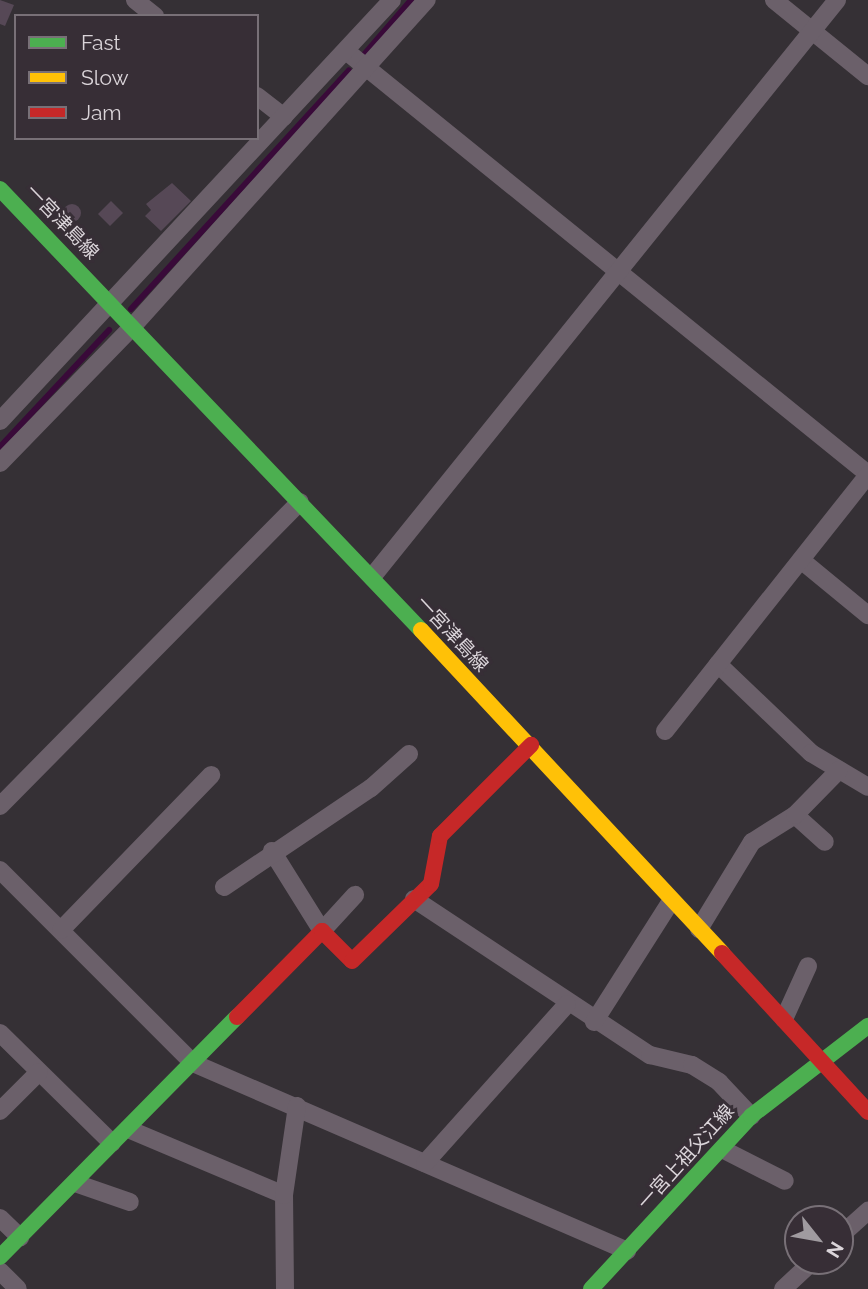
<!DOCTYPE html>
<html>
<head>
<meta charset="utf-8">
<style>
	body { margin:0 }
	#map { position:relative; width:868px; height:1289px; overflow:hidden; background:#353035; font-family:Raleway,"Noto Sans JP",sans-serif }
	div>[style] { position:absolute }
	.stream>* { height:6px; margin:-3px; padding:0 3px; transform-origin:3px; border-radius:3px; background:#390a39 }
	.building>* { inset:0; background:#564856 }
	.round { border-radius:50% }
	.street>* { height:18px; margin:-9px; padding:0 9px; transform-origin:9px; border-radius:9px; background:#6b606a }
	.fast>* { height:16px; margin:-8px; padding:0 8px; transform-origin:8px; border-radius:8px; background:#4caf50 }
	.slow>* { height:16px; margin:-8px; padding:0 8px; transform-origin:8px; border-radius:8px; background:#ffc107 }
	.jam>* { height:16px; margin:-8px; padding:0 8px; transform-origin:8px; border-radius:8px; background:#c62828 }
	span { translate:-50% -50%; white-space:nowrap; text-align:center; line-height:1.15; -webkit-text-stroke:6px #372e36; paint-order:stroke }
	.street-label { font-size:19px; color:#dad4d9 }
	.legend { position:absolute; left:14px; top:14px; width:245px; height:126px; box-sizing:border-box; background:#372e36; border:2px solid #787077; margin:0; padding:9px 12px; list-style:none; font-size:21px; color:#dad4d9 }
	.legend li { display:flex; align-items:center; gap:14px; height:35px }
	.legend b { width:35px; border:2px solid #787077 }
	.north { position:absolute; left:784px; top:1205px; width:70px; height:70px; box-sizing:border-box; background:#372e36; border:2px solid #787077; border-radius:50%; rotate:121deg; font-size:19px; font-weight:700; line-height:28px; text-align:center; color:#dad4d9 }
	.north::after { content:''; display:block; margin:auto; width:24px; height:32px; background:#a09ba0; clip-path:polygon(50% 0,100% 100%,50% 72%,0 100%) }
</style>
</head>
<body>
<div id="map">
	<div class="stream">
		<div style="left:362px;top:57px;width:75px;rotate:-49.3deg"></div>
		<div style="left:131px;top:309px;width:323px;rotate:-47.6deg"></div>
		<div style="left:0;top:447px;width:160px;rotate:-47deg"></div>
	</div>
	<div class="building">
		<div style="clip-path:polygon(0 0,14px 5px,5px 26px,0 24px)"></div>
		<div style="clip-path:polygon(172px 183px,191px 201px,161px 231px,145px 216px,151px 210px,146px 204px)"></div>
		<div style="clip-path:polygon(111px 201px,123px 213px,110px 226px,98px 214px)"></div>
		<div class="round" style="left:63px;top:204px;width:18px;height:18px"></div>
	</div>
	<div class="street">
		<div style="left:135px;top:0;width:26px;rotate:39deg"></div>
		<div style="left:774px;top:0;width:121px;rotate:39deg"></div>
		<div style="left:346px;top:51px;width:672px;rotate:39.02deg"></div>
		<div style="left:257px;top:96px;width:34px;rotate:38deg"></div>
		<div style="left:0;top:421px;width:575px;rotate:-47.04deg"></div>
		<div style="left:0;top:463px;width:191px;rotate:-45.8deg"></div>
		<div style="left:133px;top:326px;width:439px;rotate:-48deg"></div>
		<div style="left:801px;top:560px;width:87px;rotate:39.4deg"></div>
		<div style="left:372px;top:577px;width:741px;rotate:-51.13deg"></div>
		<div style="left:718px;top:664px;width:129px;rotate:43.7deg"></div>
		<div style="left:811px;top:753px;width:66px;rotate:30.8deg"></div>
		<div style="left:665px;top:731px;width:327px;rotate:-51.6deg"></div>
		<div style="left:0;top:806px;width:427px;rotate:-45.4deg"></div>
		<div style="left:795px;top:815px;width:40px;rotate:42deg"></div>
		<div style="left:272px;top:851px;width:94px;rotate:58deg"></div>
		<div style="left:0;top:870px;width:273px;rotate:45deg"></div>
		<div style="left:193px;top:1063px;width:473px;rotate:23.4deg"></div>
		<div style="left:224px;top:887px;width:177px;rotate:-34deg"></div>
		<div style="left:371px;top:788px;width:51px;rotate:-41.8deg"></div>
		<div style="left:414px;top:899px;width:283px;rotate:33.5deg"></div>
		<div style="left:650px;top:1055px;width:43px;rotate:13.4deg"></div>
		<div style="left:692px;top:1065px;width:32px;rotate:32deg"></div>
		<div style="left:719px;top:1082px;width:47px;rotate:46.7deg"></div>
		<div style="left:699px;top:929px;width:102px;rotate:-58.7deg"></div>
		<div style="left:752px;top:842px;width:51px;rotate:-32.1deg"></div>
		<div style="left:795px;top:815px;width:63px;rotate:-45.6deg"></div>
		<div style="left:61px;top:930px;width:216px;rotate:-45.9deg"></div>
		<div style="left:322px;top:931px;width:49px;rotate:-47.5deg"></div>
		<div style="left:784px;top:1019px;width:58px;rotate:-65.6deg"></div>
		<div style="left:594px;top:1022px;width:143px;rotate:-57.5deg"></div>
		<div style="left:0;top:1033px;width:157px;rotate:44.5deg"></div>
		<div style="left:0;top:1111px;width:55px;rotate:-45deg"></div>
		<div style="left:128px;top:1129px;width:169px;rotate:22.9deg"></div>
		<div style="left:724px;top:1150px;width:68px;rotate:26.9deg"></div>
		<div style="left:425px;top:1163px;width:213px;rotate:-48.2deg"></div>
		<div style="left:75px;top:1183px;width:58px;rotate:19.1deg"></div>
		<div style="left:0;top:1218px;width:28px;rotate:44deg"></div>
		<div style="left:840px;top:1236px;width:38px;rotate:-42deg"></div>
		<div style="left:0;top:1271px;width:25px;rotate:45deg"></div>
		<div style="left:285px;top:1289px;width:94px;rotate:-90.6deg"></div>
		<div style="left:284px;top:1195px;width:90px;rotate:-81.7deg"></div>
		<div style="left:783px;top:1289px;width:41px;rotate:-43deg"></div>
	</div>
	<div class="fast">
		<div style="left:0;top:189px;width:610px;rotate:46.33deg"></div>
		<div style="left:0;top:1257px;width:337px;rotate:-45.4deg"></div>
		<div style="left:591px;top:1289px;width:236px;rotate:-47.2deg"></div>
		<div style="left:751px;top:1116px;width:148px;rotate:-37.6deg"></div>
	</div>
	<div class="slow">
		<div style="left:421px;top:630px;width:442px;rotate:47deg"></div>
	</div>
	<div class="jam">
		<div style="left:722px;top:953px;width:216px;rotate:47.4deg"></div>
		<div style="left:237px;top:1017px;width:121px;rotate:-45.3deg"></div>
		<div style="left:322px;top:931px;width:42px;rotate:45deg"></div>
		<div style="left:352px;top:961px;width:110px;rotate:-44.3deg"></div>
		<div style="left:431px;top:884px;width:49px;rotate:-79.4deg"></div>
		<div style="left:440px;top:836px;width:129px;rotate:-45deg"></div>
	</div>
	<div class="street-label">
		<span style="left:62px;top:222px;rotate:46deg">一宮津島線</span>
		<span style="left:452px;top:634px;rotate:47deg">一宮津島線</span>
		<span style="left:686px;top:1157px;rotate:-48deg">一宮上祖父江線</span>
	</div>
	<ul class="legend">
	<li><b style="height:9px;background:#4caf50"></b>Fast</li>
	<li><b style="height:9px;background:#ffc107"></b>Slow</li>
	<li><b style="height:9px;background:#c62828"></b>Jam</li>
	</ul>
	<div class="north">N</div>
</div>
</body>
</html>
